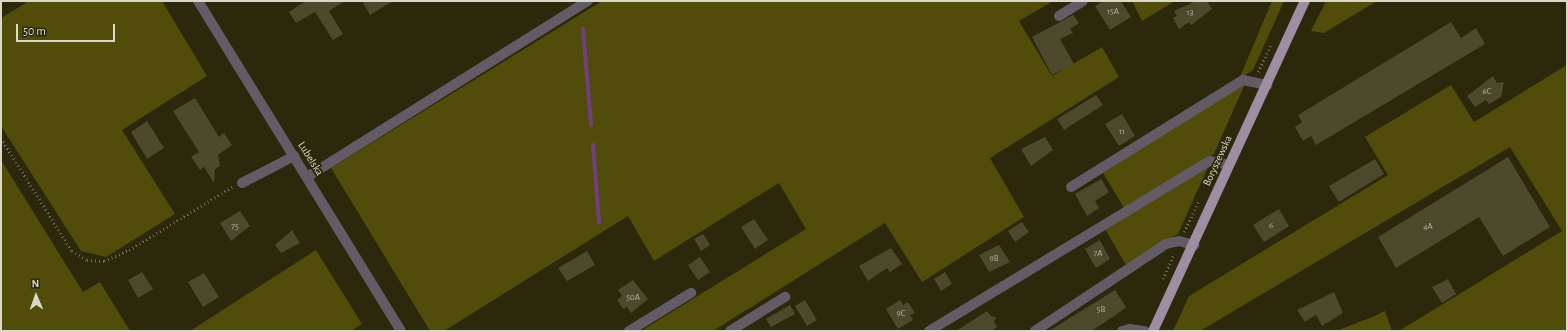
<!DOCTYPE html>
<html>
<head>
<meta charset="utf-8">
<style>
	body { margin:0 }
	#map { position:relative; width:1568px; height:332px; overflow:hidden; background:#2b280b; font-family:"Alegreya Sans",sans-serif }
	div>[style] { position:absolute }
	.green>* { inset:0; background:#524c0a }
	.stream>* { height:4px; margin:-2px; padding:0 2px; transform-origin:2px; border-radius:2px; background:#73407f }
	.building>* { inset:0; background:#4c492c }
	.path>* { height:2.5px; margin-top:-1.25px; transform-origin:0; background:repeating-linear-gradient(90deg,#6e6b53 0 1px,transparent 0 4px) }
	.minor>* { height:10px; margin:-5px; padding:0 5px; transform-origin:5px; border-radius:5px; background:#635b66 }
	.major>* { height:10px; margin:-5px; padding:0 5px; transform-origin:5px; border-radius:5px; background:#9f8da4 }
	span { translate:-50% -50%; white-space:nowrap; text-align:center; line-height:1.15; -webkit-text-stroke:3.5px #2b280b; paint-order:stroke }
	.number-label { font-size:9px; color:#b6b4a1 }
	.number-label span { -webkit-text-stroke-width:0 }
	.street-label { font-size:11px; color:#dad8c8 }
	.frame { position:absolute; inset:0; border:2px solid #dad8c8; pointer-events:none }
	.north { position:absolute; left:16px; top:276px; width:40px; height:40px; -webkit-text-stroke:3px #2b280b; paint-order:stroke; rotate:358deg; font-size:11px; font-weight:700; line-height:16px; text-align:center; color:#dad8c8 }
	.north::after { content:''; display:block; margin:auto; width:14px; height:18px; background:#dad8c8; clip-path:polygon(50% 0,100% 100%,50% 72%,0 100%) }
	.scale { position:absolute; left:16px; top:24px; width:99px; height:18px; box-sizing:border-box; border:2px solid #dad8c8; border-top:0; padding-left:5px; font-size:12px; line-height:14px; white-space:nowrap; color:#dad8c8; -webkit-text-stroke:3px #2b280b; paint-order:stroke }
</style>
</head>
<body>
<div id="map">
	<div class="green">
		<div style="clip-path:polygon(29px 1px,162px 1px,207px 76px,122px 130px,175px 214px,106px 257px,81px 251px,1px 126px,1px 18px)"></div>
		<div style="clip-path:polygon(602px 1px,1053px 1px,1019px 21px,1052px 76px,1102px 47px,1119px 77px,990px 158px,1024px 217px,922px 282px,885px 223px,713px 331px,641px 331px,806px 229px,779px 183px,654px 261px,628px 216px,444px 331px,430px 331px,331px 168px)"></div>
		<div style="clip-path:polygon(1132px 1px,1175px 1px,1142px 21px)"></div>
		<div style="clip-path:polygon(1272px 1px,1284px 1px,1253px 70px,1239px 79px)"></div>
		<div style="clip-path:polygon(1326px 1px,1377px 1px,1324px 33px,1311px 31px)"></div>
		<div style="clip-path:polygon(1567px 65px,1567px 331px,1399px 331px,1562px 231px,1510px 147px,1200px 331px,1173px 331px,1189px 296px,1388px 175px,1365px 137px,1451px 85px,1474px 122px)"></div>
		<div style="clip-path:polygon(1241px 86px,1244px 86px,1214px 154px,1124px 208px,1103px 173px)"></div>
		<div style="clip-path:polygon(1px 160px,83px 292px,100px 282px,130px 331px,1px 331px)"></div>
		<div style="clip-path:polygon(1208px 167px,1178px 234px,1126px 265px,1105px 229px)"></div>
		<div style="clip-path:polygon(316px 250px,362px 324px,351px 331px,190px 331px)"></div>
		<div style="clip-path:polygon(1385px 311px,1392px 331px,1336px 331px,1372px 317px)"></div>
	</div>
	<div class="stream">
		<div style="left:583px;top:29px;width:96px;rotate:85.2deg"></div>
		<div style="left:593px;top:145px;width:78px;rotate:85.6deg"></div>
	</div>
	<div class="building">
		<div style="clip-path:polygon(306px 1px,345px 1px,329px 11px,343px 34px,333px 40px,315px 12px,296px 23px,289px 12px)"></div>
		<div style="clip-path:polygon(362px 1px,393px 1px,370px 15px)"></div>
		<div style="clip-path:polygon(1104px 1px,1121px 1px,1131px 17px,1110px 30px,1095px 6px)"></div>
		<div style="clip-path:polygon(1196px 1px,1207px 1px,1212px 9px,1191px 25px,1189px 22px,1179px 29px,1173px 18px,1177px 16px,1174px 11px)"></div>
		<div style="clip-path:polygon(1073px 15px,1079px 23px,1070px 29px,1073px 33px,1060px 39px,1074px 64px,1052px 75px,1032px 37px)"></div>
		<div style="clip-path:polygon(1451px 22px,1461px 38px,1476px 28px,1485px 44px,1316px 145px,1311px 136px,1303px 141px,1295px 127px,1302px 122px,1298px 115px)"></div>
		<div style="clip-path:polygon(1493px 76px,1497px 83px,1504px 82px,1501px 97px,1489px 104px,1486px 100px,1475px 107px,1467px 96px)"></div>
		<div style="clip-path:polygon(1096px 95px,1103px 105px,1064px 130px,1057px 119px)"></div>
		<div style="clip-path:polygon(195px 98px,219px 137px,224px 133px,232px 145px,218px 155px,220px 166px,215px 169px,214px 183px,204px 167px,200px 170px,191px 157px,199px 152px,173px 111px)"></div>
		<div style="clip-path:polygon(1122px 114px,1135px 136px,1119px 146px,1105px 124px)"></div>
		<div style="clip-path:polygon(147px 121px,164px 148px,147px 159px,131px 132px)"></div>
		<div style="clip-path:polygon(1045px 137px,1053px 150px,1031px 166px,1021px 149px)"></div>
		<div style="clip-path:polygon(1508px 157px,1550px 227px,1503px 256px,1479px 217px,1396px 268px,1378px 237px)"></div>
		<div style="clip-path:polygon(1375px 159px,1384px 174px,1339px 202px,1329px 186px)"></div>
		<div style="clip-path:polygon(1101px 179px,1109px 192px,1095px 201px,1099px 208px,1087px 216px,1075px 194px)"></div>
		<div style="clip-path:polygon(1279px 209px,1289px 226px,1264px 242px,1253px 225px)"></div>
		<div style="clip-path:polygon(240px 211px,250px 226px,231px 241px,220px 223px)"></div>
		<div style="clip-path:polygon(754px 219px,768px 240px,755px 249px,741px 227px)"></div>
		<div style="clip-path:polygon(1022px 222px,1029px 232px,1015px 242px,1008px 231px)"></div>
		<div style="clip-path:polygon(292px 230px,300px 243px,281px 253px,275px 245px)"></div>
		<div style="clip-path:polygon(703px 234px,710px 245px,701px 251px,694px 239px)"></div>
		<div style="clip-path:polygon(1100px 240px,1110px 259px,1096px 268px,1085px 249px)"></div>
		<div style="clip-path:polygon(999px 245px,1010px 262px,989px 272px,979px 255px)"></div>
		<div style="clip-path:polygon(891px 248px,902px 264px,890px 272px,887px 268px,868px 281px,859px 266px)"></div>
		<div style="clip-path:polygon(587px 251px,595px 265px,567px 281px,558px 268px)"></div>
		<div style="clip-path:polygon(700px 257px,710px 272px,698px 280px,688px 265px)"></div>
		<div style="clip-path:polygon(142px 272px,153px 289px,138px 298px,128px 280px)"></div>
		<div style="clip-path:polygon(945px 272px,952px 284px,941px 291px,934px 279px)"></div>
		<div style="clip-path:polygon(204px 273px,219px 297px,203px 307px,188px 282px)"></div>
		<div style="clip-path:polygon(1448px 279px,1456px 294px,1442px 303px,1432px 287px)"></div>
		<div style="clip-path:polygon(633px 280px,648px 299px,631px 313px,627px 307px,623px 309px,617px 300px,622px 296px,618px 290px)"></div>
		<div style="clip-path:polygon(1115px 290px,1126px 307px,1116px 315px,1091px 331px,1049px 331px)"></div>
		<div style="clip-path:polygon(1334px 292px,1343px 313px,1322px 326px,1316px 315px,1305px 322px,1297px 310px)"></div>
		<div style="clip-path:polygon(805px 300px,817px 320px,807px 326px,795px 306px)"></div>
		<div style="clip-path:polygon(900px 300px,903px 305px,908px 302px,915px 313px,910px 315px,913px 320px,898px 329px,886px 309px)"></div>
		<div style="clip-path:polygon(790px 305px,795px 314px,771px 327px,766px 319px)"></div>
		<div style="clip-path:polygon(987px 311px,991px 316px,996px 317px,994px 322px,997px 327px,991px 331px,956px 331px)"></div>
	</div>
	<div class="path">
		<div style="left:1258px;top:72px;width:31px;rotate:-65deg"></div>
		<div style="left:1px;top:138px;width:133px;rotate:57.9deg"></div>
		<div style="left:72px;top:251px;width:17px;rotate:31deg"></div>
		<div style="left:87px;top:260px;width:17px;rotate:3deg"></div>
		<div style="left:104px;top:261px;width:27px;rotate:-24deg"></div>
		<div style="left:129px;top:250px;width:121px;rotate:-31.5deg"></div>
		<div style="left:1184px;top:232px;width:35px;rotate:-65deg"></div>
		<div style="left:1163px;top:279px;width:28px;rotate:-67deg"></div>
	</div>
	<div class="minor">
		<div style="left:198px;top:1px;width:387px;rotate:58.4deg"></div>
		<div style="left:1059px;top:16px;width:28px;rotate:-32deg"></div>
		<div style="left:307px;top:177px;width:332px;rotate:-32.1deg"></div>
		<div style="left:242px;top:183px;width:59px;rotate:-27.4deg"></div>
		<div style="left:1071px;top:187px;width:203px;rotate:-31.9deg"></div>
		<div style="left:1243px;top:80px;width:25px;rotate:12deg"></div>
		<div style="left:629px;top:331px;width:73px;rotate:-31.5deg"></div>
		<div style="left:730px;top:331px;width:65px;rotate:-31.7deg"></div>
		<div style="left:929px;top:331px;width:328px;rotate:-31.2deg"></div>
		<div style="left:1210px;top:161px;width:19px;rotate:12deg"></div>
		<div style="left:1035px;top:331px;width:157px;rotate:-33.6deg"></div>
		<div style="left:1166px;top:244px;width:13px;rotate:-13deg"></div>
		<div style="left:1179px;top:241px;width:16px;rotate:15deg"></div>
		<div style="left:1122px;top:331px;width:8px;rotate:-14deg"></div>
		<div style="left:1130px;top:329px;width:15px;rotate:8deg"></div>
	</div>
	<div class="major">
		<div style="left:1153px;top:331px;width:363px;rotate:-65.3deg"></div>
	</div>
	<div class="number-label">
		<span style="left:1113px;top:12px">15A</span>
		<span style="left:1190px;top:13px">13</span>
		<span style="left:1487px;top:92px">6C</span>
		<span style="left:1122px;top:132px">11</span>
		<span style="left:1271px;top:226px">6</span>
		<span style="left:235px;top:227px">75</span>
		<span style="left:1428px;top:227px">4A</span>
		<span style="left:1098px;top:254px">7A</span>
		<span style="left:994px;top:259px">9B</span>
		<span style="left:633px;top:298px">50A</span>
		<span style="left:1101px;top:310px">5B</span>
		<span style="left:901px;top:314px">9C</span>
	</div>
	<div class="street-label">
		<span style="left:310px;top:159px;rotate:58deg">Lubelska</span>
		<span style="left:1218px;top:161px;rotate:-65deg">Boryszewska</span>
	</div>
	<div class="frame"></div>
	<div class="north">N</div>
	<div class="scale">50 m</div>
</div>
</body>
</html>
